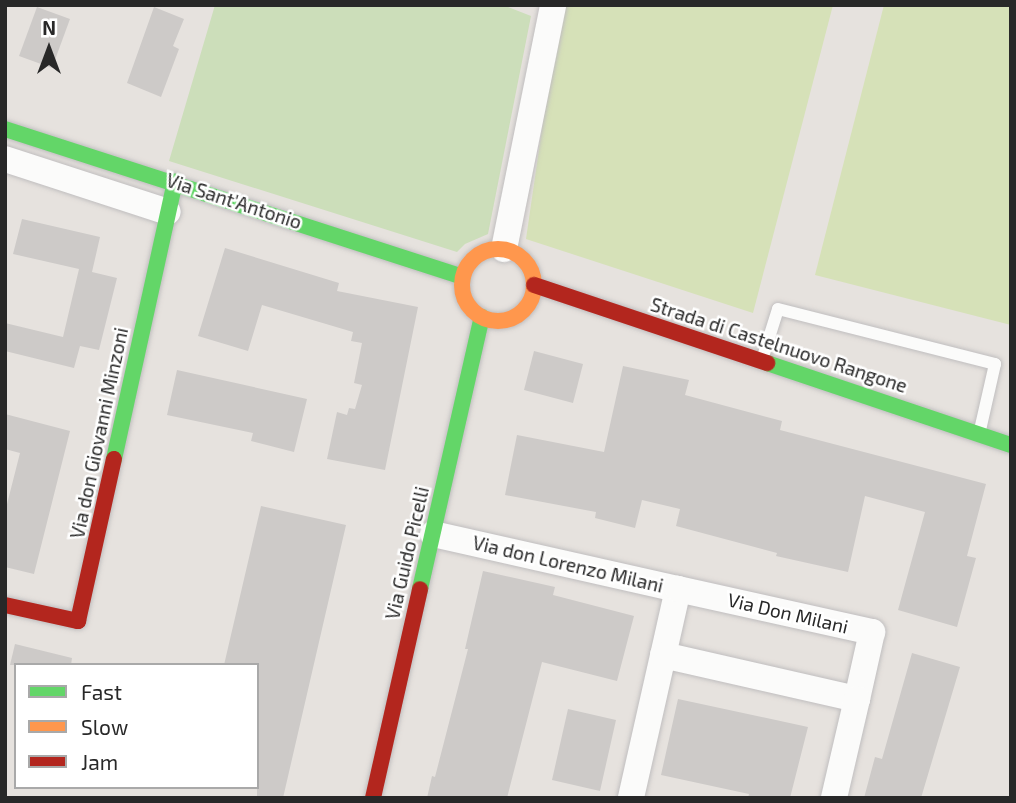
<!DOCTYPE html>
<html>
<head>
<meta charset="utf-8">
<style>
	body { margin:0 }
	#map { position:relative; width:1016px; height:803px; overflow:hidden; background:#e6e2de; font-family:"Exo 2",sans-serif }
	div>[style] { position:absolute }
	.green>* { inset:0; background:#ccdeba }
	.pitch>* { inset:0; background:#d6e1b8 }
	.building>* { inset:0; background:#cdcac8 }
	.roads { filter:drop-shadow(0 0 2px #c0bebf) drop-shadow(0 0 2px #c0bebf) }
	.lane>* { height:12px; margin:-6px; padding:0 6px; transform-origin:6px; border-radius:6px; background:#fbfbfa }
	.street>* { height:26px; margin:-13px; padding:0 13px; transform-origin:13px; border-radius:13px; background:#fbfbfa }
	.fast>* { height:16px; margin:-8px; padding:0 8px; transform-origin:8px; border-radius:8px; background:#63d668 }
	.slow>* { height:16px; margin:-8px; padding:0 8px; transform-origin:8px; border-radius:8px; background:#ff974d }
	.slow>.ring { margin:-8px; padding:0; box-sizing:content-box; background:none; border:16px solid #ff974d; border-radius:50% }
	.jam>* { height:16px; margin:-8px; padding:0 8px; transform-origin:8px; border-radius:8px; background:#b3261e }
	span { translate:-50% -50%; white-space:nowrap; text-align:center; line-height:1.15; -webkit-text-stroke:5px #fff; paint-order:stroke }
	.street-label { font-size:19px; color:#282828 }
	.frame { position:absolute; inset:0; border:7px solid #282828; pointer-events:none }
	.legend { position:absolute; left:14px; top:663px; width:245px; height:126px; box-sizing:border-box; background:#fff; border:2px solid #a9a9a9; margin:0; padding:9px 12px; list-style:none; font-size:21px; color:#282828 }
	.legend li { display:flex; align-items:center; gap:14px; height:35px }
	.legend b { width:35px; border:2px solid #a9a9a9 }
	.north { position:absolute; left:14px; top:14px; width:70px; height:70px; -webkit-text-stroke:5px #fff; paint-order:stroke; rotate:0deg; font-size:19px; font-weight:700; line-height:28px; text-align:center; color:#282828 }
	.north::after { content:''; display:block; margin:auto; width:24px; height:32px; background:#282828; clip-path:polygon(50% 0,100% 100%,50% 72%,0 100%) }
</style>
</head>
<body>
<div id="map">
	<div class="green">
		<div style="clip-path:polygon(215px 5px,503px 5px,531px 16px,488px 234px,465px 244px,457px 252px,169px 161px)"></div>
	</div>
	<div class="pitch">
		<div style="clip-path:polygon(560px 5px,833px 5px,753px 313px,526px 239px)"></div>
		<div style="clip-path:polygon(884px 5px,1011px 5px,1011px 325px,815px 275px)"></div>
	</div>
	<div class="building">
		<div style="clip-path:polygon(37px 7px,70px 19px,52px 68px,19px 56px)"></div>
		<div style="clip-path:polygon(154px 7px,184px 19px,173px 46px,179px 49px,161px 97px,127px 83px)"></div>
		<div style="clip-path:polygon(22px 219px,100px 237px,92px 272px,117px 278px,99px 350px,80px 346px,74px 368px,5px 351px,5px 323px,63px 337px,79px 269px,13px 254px)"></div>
		<div style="clip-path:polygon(225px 248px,339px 283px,337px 291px,418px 307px,385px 470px,327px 459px,337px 412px,347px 415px,349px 408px,355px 409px,362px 385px,354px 383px,362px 343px,351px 341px,353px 332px,262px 305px,248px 351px,198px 336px)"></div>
		<div style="clip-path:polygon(534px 351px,583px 364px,573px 403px,524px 390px)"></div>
		<div style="clip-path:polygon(623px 366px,689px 380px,685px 395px,782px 421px,780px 430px,986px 484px,967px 556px,976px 558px,957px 627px,898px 610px,925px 512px,865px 496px,848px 572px,776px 556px,777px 553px,676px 526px,680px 509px,642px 500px,635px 528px,595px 518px,596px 512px,505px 495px,517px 435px,604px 452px)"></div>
		<div style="clip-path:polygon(177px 370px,307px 399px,294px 452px,251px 441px,253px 433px,167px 415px)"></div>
		<div style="clip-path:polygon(5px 414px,70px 431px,34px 574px,5px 567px,5px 512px,20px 453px,5px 449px)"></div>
		<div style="clip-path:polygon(261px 506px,346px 525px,283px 798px,257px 798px,257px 665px,224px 665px)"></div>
		<div style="clip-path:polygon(483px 571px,555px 587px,553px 595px,634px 616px,617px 681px,542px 662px,507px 798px,427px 798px,432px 776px,435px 777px,468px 649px,465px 649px)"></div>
		<div style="clip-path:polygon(15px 644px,72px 658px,71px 665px,10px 665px)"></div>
		<div style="clip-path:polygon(912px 653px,960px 667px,921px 798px,864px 798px,875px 757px,882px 759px)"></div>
		<div style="clip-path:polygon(678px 699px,808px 727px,790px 798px,748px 798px,749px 794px,661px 775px)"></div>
		<div style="clip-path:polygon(568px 709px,616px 720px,600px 791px,552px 780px)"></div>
	</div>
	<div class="roads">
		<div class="lane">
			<div style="left:762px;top:360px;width:53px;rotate:-72.6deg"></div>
			<div style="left:778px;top:309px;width:224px;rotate:14.2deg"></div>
			<div style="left:995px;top:364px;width:68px;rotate:102.8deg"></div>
		</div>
		<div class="street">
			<div style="left:5px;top:159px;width:171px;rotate:18deg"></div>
			<div style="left:504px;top:249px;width:249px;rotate:-78.6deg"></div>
			<div style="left:433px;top:534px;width:251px;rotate:12.7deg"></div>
			<div style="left:678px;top:589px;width:214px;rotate:102.7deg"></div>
			<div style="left:678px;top:589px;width:199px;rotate:12.5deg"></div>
			<div style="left:872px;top:632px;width:69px;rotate:102.6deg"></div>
			<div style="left:663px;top:655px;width:199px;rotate:12.8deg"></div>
			<div style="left:857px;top:699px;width:102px;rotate:103.1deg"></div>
		</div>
		<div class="fast">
			<div style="left:5px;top:129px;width:481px;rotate:17.9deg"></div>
			<div style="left:767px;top:363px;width:257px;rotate:18.6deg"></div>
			<div style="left:114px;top:459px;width:284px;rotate:-77.6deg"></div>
			<div style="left:420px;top:589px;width:279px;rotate:-77.2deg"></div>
		</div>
		<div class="slow">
			<div class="ring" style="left:462px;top:249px;width:56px;height:56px"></div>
		</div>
		<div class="jam">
			<div style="left:534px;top:285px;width:246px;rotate:18.5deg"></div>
			<div style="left:5px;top:605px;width:75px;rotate:12.4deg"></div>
			<div style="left:78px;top:621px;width:166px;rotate:-77.5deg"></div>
			<div style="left:373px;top:798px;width:214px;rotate:-77.3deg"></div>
		</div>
	</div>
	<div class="street-label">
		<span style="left:234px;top:201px;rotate:18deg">Via Sant'Antonio</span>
		<span style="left:779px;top:345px;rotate:18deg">Strada di Castelnuovo Rangone</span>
		<span style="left:99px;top:433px;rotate:-78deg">Via don Giovanni Minzoni</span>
		<span style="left:407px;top:553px;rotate:-77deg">Via Guido Picelli</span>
		<span style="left:568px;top:564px;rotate:13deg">Via don Lorenzo Milani</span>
		<span style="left:788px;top:613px;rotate:13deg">Via Don Milani</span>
	</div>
	<div class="frame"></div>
	<ul class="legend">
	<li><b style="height:9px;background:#63d668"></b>Fast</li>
	<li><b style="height:9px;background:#ff974d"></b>Slow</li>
	<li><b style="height:9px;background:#b3261e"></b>Jam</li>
	</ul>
	<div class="north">N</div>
</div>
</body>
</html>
